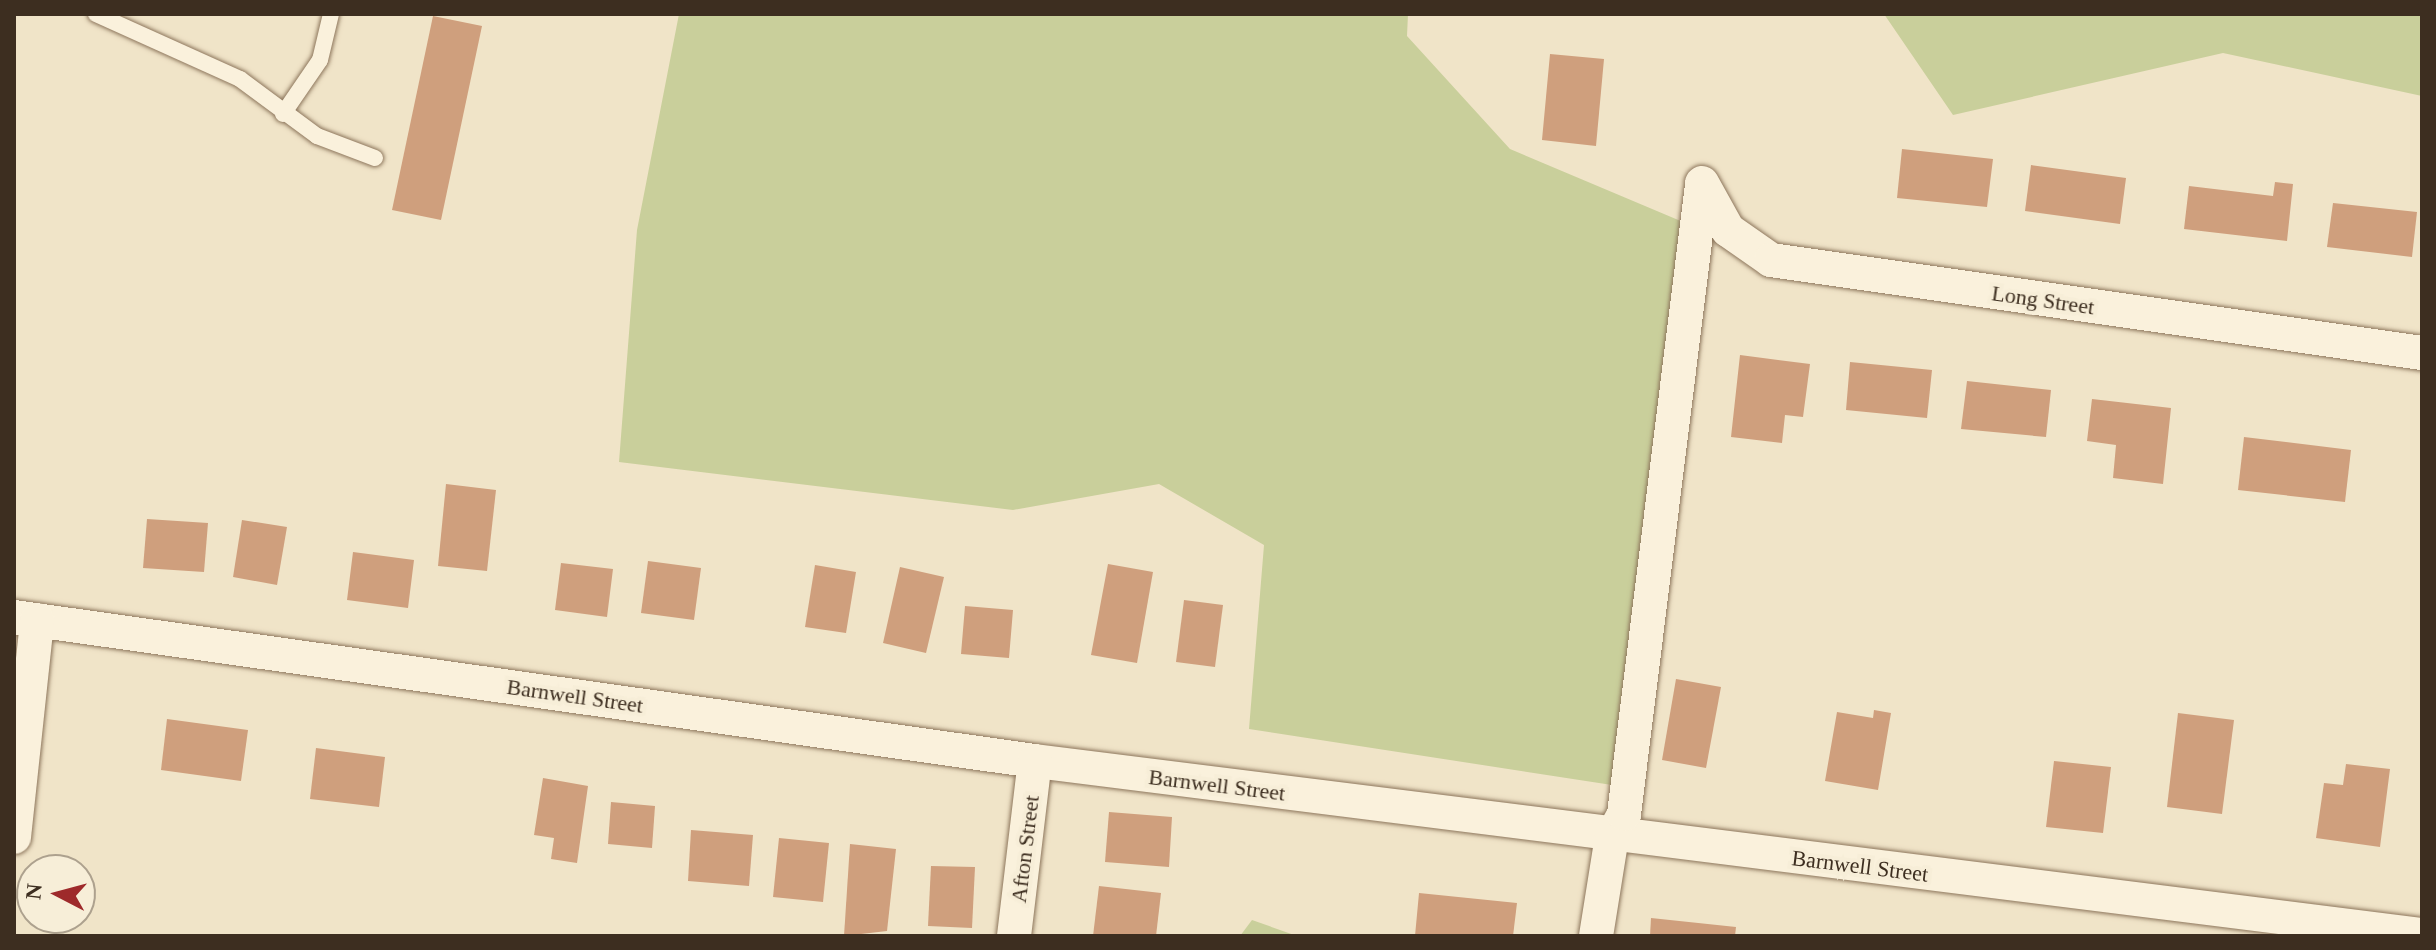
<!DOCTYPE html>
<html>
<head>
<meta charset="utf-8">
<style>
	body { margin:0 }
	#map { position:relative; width:2436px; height:950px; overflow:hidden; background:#f0e4c8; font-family:"Times New Roman",serif }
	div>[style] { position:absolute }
	.green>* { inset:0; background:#c9cf9b }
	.building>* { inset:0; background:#cf9f7d }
	.roads { filter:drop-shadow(0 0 2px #8d765c) drop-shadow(0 0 2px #8d765c) }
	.lane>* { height:16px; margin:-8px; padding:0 8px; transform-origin:8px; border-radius:8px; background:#faf1dc }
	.street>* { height:34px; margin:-17px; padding:0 17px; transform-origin:17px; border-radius:17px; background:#faf1dc }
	span { translate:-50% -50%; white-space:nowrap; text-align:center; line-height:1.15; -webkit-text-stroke:8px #f7eed8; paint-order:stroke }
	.street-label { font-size:22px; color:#3d2e20 }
	.frame { position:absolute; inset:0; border:16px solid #3d2e20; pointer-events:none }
	.north { position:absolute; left:16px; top:854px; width:80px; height:80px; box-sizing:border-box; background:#f7eed8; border:2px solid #ada18e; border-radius:50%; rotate:276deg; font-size:22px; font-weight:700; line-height:32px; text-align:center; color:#3d2e20 }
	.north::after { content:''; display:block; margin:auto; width:28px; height:36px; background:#9e2a2b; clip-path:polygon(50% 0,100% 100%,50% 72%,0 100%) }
</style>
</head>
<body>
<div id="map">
	<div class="green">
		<div style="clip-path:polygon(679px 14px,1408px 14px,1407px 36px,1510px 149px,1683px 222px,1612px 785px,1249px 729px,1264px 545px,1159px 484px,1013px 510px,619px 462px,637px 230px)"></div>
		<div style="clip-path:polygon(1884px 14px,2422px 14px,2422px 96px,2223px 53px,1953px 115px)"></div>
		<div style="clip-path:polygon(1252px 920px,1297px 936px,1240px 936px)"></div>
	</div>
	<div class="building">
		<div style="clip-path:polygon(433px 16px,482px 26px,441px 220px,392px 210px)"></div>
		<div style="clip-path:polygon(1550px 54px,1604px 59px,1596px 146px,1542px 140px)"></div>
		<div style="clip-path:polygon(1902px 149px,1993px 159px,1987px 207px,1897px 198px)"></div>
		<div style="clip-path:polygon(2031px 165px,2126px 178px,2120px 224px,2025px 211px)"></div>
		<div style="clip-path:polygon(2275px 182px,2293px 184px,2287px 241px,2184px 229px,2189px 186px,2273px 196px)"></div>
		<div style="clip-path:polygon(2333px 203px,2417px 212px,2412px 257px,2327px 247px)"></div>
		<div style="clip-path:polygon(1740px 355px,1810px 364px,1803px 417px,1785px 415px,1782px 443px,1731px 437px)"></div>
		<div style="clip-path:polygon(1850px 362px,1932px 370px,1927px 418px,1846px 410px)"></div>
		<div style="clip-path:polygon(1967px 381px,2051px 390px,2046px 437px,1961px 429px)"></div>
		<div style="clip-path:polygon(2092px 399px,2171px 408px,2163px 484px,2113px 478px,2116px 445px,2087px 441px)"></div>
		<div style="clip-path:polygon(2244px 437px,2351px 450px,2345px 502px,2238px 490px)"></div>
		<div style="clip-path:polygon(446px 484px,496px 490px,487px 571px,438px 566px)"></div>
		<div style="clip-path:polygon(147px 519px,208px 523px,204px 572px,143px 568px)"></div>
		<div style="clip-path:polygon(242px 520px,287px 527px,277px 585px,233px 577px)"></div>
		<div style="clip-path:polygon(353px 552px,414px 560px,408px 608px,347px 600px)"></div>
		<div style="clip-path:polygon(648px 561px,701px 568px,694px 620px,641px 613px)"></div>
		<div style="clip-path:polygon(561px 563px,613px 569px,607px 617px,555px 610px)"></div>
		<div style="clip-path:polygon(1108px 564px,1153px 572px,1137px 663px,1091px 655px)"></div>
		<div style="clip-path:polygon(815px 565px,856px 572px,846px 633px,805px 627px)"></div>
		<div style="clip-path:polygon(900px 567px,944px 577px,926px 653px,883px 643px)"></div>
		<div style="clip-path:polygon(1184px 600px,1223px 605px,1215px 667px,1176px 662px)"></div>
		<div style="clip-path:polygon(965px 606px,1013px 610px,1009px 658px,961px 654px)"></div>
		<div style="clip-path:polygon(1676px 679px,1721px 687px,1706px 768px,1662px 760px)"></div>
		<div style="clip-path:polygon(1874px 710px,1891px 713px,1878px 790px,1825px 781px,1837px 712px,1873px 718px)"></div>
		<div style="clip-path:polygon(2178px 713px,2234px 720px,2222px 814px,2167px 807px)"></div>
		<div style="clip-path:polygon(167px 719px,248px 730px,241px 781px,161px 770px)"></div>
		<div style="clip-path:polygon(316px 748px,385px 757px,379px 807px,310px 799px)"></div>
		<div style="clip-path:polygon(2054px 761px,2111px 767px,2103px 833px,2046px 827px)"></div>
		<div style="clip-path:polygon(2346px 764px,2390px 769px,2380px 847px,2316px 838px,2324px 783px,2343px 785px)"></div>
		<div style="clip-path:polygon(543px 778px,588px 786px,577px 863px,551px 859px,554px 838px,534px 835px)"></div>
		<div style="clip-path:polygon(611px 802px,655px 806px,652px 848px,608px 844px)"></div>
		<div style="clip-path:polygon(1109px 812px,1172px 817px,1169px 867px,1105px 862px)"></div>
		<div style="clip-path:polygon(691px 830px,753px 835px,749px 886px,688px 881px)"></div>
		<div style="clip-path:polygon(779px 838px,829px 843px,823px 902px,773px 897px)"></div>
		<div style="clip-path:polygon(850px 844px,896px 849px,887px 931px,844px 936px)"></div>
		<div style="clip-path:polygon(931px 866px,975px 867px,972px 928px,928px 926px)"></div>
		<div style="clip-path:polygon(1099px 886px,1161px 893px,1156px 936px,1093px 936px)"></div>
		<div style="clip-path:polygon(1419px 893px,1517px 903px,1513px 936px,1415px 936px)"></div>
		<div style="clip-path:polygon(1651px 918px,1736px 927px,1735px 936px,1650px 936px)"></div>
	</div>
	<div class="roads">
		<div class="lane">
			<div style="left:96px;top:14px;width:158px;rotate:24.3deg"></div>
			<div style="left:240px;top:79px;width:96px;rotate:36.5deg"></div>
			<div style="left:317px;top:136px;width:62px;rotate:20.8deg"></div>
			<div style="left:283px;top:114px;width:65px;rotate:-55.6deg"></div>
			<div style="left:320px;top:60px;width:47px;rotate:-76.6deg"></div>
		</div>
		<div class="street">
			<div style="left:1702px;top:183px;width:54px;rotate:61deg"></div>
			<div style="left:1728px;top:230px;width:52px;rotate:34.9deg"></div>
			<div style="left:1771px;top:260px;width:658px;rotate:8.13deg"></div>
			<div style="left:14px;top:617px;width:1031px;rotate:8.03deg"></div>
			<div style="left:1035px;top:761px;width:1398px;rotate:7.15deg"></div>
			<div style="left:14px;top:837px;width:218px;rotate:-83.9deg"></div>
			<div style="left:1014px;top:936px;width:176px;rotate:-83.2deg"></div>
			<div style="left:1596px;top:936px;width:101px;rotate:-80.9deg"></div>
			<div style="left:1612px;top:836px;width:25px;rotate:-61deg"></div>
			<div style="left:1624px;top:814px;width:634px;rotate:-82.93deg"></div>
		</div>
	</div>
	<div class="street-label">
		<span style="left:2043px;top:300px;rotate:8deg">Long Street</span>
		<span style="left:575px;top:696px;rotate:8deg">Barnwell Street</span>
		<span style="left:1217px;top:785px;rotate:7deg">Barnwell Street</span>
		<span style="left:1025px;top:849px;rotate:-83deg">Afton Street</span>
		<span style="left:1860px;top:866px;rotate:7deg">Barnwell Street</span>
	</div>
	<div class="frame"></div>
	<div class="north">N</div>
</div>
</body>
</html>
